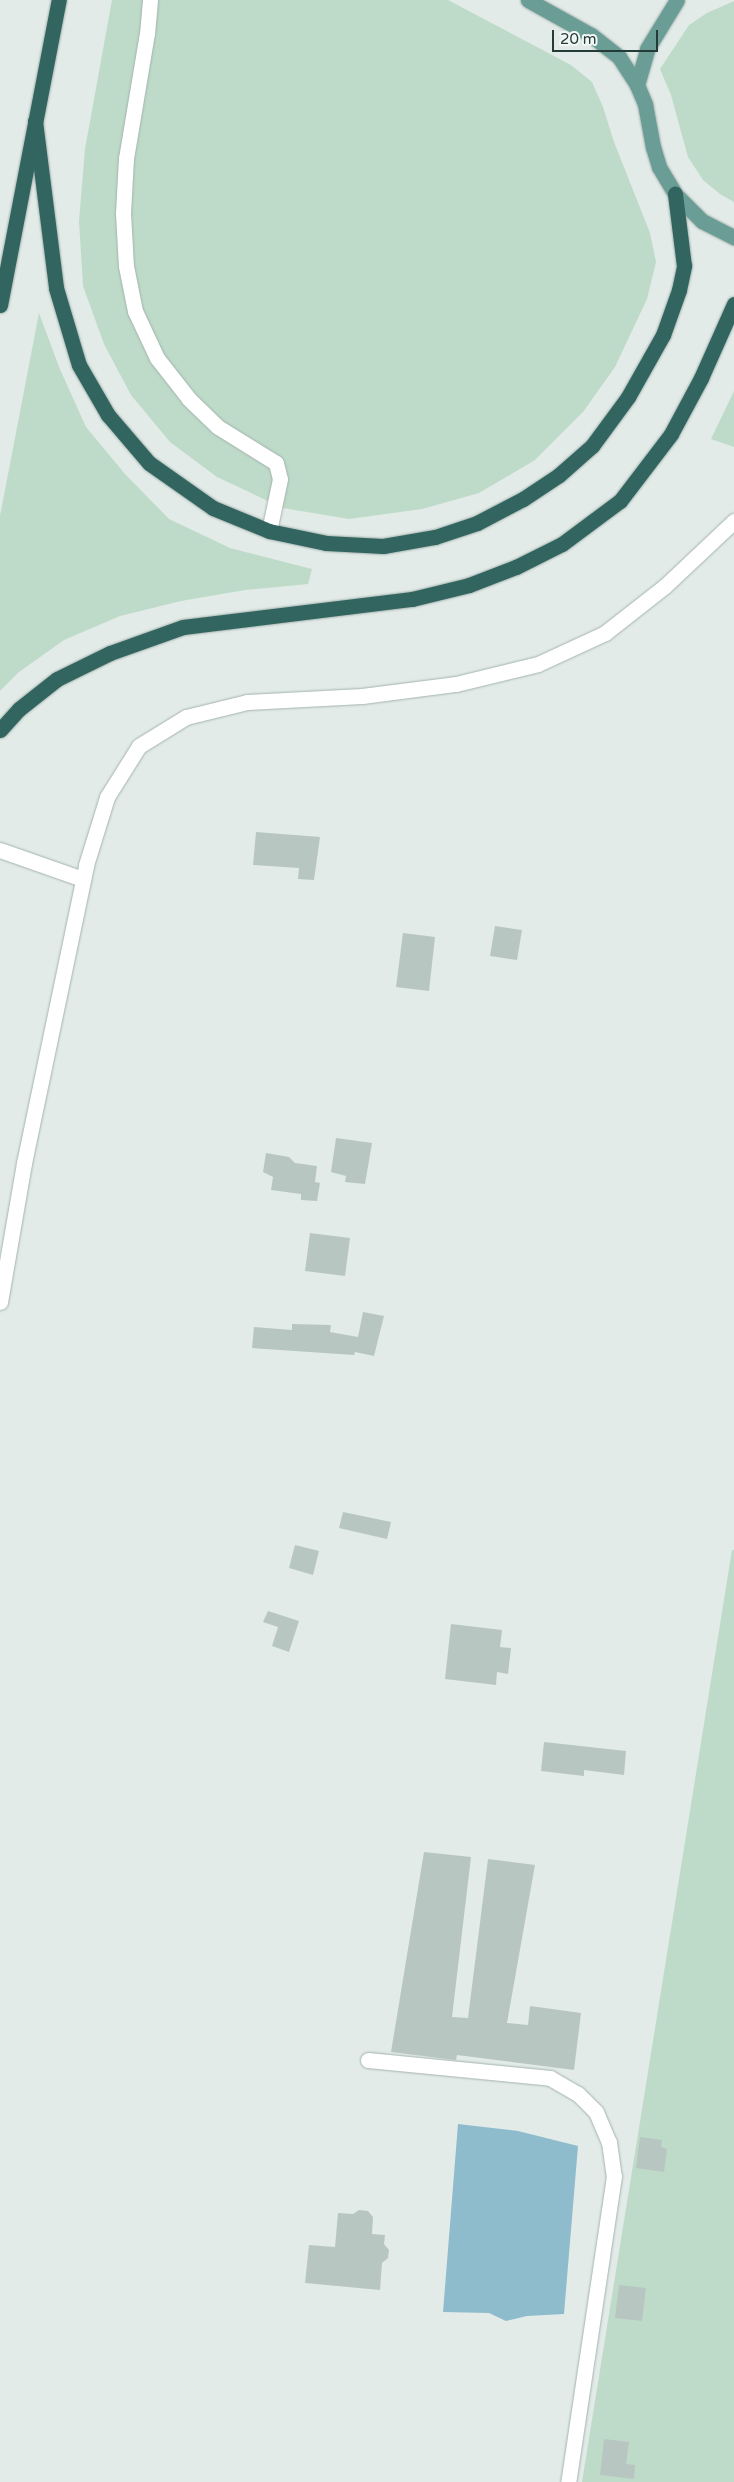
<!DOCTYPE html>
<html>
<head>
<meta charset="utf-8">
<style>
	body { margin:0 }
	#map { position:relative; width:734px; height:2482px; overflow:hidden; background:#e2ebe8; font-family:"Varela Round",sans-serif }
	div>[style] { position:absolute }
	.green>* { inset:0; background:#bddbc8 }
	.water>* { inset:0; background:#8fbccc }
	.building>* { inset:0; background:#b8c6c1 }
	.roads { filter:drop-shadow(0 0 1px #a5b3af) drop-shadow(0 0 1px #a5b3af) }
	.service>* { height:15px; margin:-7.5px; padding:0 7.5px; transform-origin:7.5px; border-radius:7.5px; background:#fff }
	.minor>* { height:15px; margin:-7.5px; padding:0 7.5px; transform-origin:7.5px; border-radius:7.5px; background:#fff }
	.primary>* { height:15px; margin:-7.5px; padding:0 7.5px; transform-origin:7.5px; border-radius:7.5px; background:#6a9d95 }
	.motorway>* { height:15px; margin:-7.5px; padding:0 7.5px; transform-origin:7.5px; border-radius:7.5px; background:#32655f }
	span { translate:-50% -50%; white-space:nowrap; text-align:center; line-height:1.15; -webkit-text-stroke:4.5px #f2f8f6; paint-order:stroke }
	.scale { position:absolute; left:552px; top:30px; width:106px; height:22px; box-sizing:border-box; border:2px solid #243b37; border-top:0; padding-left:6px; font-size:15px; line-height:18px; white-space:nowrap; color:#243b37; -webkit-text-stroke:4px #f2f8f6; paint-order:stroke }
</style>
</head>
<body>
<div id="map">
	<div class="green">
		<div style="clip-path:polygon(112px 0,448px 0,571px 65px,592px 82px,603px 107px,614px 142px,650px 233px,656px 262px,647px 299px,615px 367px,583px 412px,535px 460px,479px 493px,422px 509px,349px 519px,283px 508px,217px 477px,170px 442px,131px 395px,104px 344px,83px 286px,79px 221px,85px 149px)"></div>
		<div style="clip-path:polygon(734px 1px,734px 202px,720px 194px,703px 180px,688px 157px,671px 95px,660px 69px,689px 25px,707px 13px)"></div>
		<div style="clip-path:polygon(39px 313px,59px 367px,86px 427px,125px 474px,169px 519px,230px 548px,312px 569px,308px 584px,245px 590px,181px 601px,120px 616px,64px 640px,19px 672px,0 691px,0 516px)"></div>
		<div style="clip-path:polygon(734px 391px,734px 447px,711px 439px)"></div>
		<div style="clip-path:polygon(732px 1550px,734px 1550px,734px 2482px,582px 2482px)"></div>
	</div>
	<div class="water">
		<div style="clip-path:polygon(458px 2124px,518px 2131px,578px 2146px,564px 2314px,527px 2316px,506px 2321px,489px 2313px,443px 2312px)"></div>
	</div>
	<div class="building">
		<div style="clip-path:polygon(256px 832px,320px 837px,314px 880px,298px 879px,299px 868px,253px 865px)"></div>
		<div style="clip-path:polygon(495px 926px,522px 930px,517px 960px,490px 956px)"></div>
		<div style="clip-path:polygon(403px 933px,435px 937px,429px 991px,396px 987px)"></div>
		<div style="clip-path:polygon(336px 1138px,372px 1143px,365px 1184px,345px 1182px,346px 1176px,331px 1172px)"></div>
		<div style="clip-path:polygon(266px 1153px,289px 1157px,295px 1163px,317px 1166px,315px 1182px,320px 1183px,317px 1201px,301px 1200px,301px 1194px,271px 1190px,273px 1177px,263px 1172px)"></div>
		<div style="clip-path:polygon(310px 1233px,350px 1238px,345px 1276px,305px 1271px)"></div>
		<div style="clip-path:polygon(363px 1312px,384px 1316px,374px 1356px,355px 1352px,354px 1355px,252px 1348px,254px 1327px,292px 1330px,292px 1324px,331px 1325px,330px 1332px,358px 1337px)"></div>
		<div style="clip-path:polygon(343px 1512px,391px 1522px,387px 1539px,339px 1528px)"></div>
		<div style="clip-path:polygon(295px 1545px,319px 1551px,313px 1575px,289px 1568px)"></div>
		<div style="clip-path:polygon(268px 1611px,299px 1621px,289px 1652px,272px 1646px,278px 1627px,263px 1622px)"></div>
		<div style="clip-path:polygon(451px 1624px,502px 1630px,500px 1647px,511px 1648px,508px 1674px,497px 1672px,496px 1685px,445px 1679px)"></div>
		<div style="clip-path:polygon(544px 1742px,626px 1751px,624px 1775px,584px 1770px,584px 1776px,541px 1771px)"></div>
		<div style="clip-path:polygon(424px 1852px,471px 1857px,452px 2017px,468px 2018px,488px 1859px,535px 1865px,507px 2023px,528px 2025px,530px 2006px,581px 2013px,574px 2070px,457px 2055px,456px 2060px,391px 2052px)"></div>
		<div style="clip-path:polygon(640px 2137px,662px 2140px,661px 2147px,667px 2149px,664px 2172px,636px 2168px)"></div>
		<div style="clip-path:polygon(359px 2210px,368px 2211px,373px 2217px,372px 2234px,385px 2235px,384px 2244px,389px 2250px,388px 2258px,382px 2263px,380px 2290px,305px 2283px,309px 2245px,335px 2247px,338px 2213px,353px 2214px)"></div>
		<div style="clip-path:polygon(619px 2285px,646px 2288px,642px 2321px,615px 2318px)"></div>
		<div style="clip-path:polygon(604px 2439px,629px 2442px,626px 2464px,635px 2465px,634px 2479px,600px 2475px)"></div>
	</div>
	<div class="roads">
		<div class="service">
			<div style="left:150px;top:0;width:33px;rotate:95deg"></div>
			<div style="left:147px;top:33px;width:127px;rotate:99.5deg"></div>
			<div style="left:126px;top:158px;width:55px;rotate:93.1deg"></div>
			<div style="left:123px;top:213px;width:53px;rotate:86.8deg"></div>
			<div style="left:126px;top:266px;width:46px;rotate:78.7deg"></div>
			<div style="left:135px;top:311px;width:52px;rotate:64.9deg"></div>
			<div style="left:157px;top:358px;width:52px;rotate:52deg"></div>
			<div style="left:189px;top:399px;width:40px;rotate:44deg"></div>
			<div style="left:218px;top:427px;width:68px;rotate:31.8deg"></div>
			<div style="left:276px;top:463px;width:16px;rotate:76deg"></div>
			<div style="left:280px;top:479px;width:53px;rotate:101.9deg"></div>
			<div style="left:0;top:850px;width:88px;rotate:19.3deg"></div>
			<div style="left:368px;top:2060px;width:183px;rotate:5.6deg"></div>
			<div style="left:550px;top:2078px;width:32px;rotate:30deg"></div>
			<div style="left:578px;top:2094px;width:25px;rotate:45deg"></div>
			<div style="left:596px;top:2112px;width:33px;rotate:67deg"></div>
			<div style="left:609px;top:2142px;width:34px;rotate:82deg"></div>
			<div style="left:614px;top:2176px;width:309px;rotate:98.5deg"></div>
		</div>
		<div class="minor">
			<div style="left:0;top:1302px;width:141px;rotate:-80.2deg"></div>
			<div style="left:24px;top:1163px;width:304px;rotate:-78.2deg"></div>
			<div style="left:86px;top:865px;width:71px;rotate:-72.8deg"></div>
			<div style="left:107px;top:797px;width:60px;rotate:-57.9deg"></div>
			<div style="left:139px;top:746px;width:55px;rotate:-31.7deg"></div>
			<div style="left:186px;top:717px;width:63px;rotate:-13.8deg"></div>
			<div style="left:247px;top:702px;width:115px;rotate:-3deg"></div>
			<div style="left:362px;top:696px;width:95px;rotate:-7.3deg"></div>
			<div style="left:456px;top:684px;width:84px;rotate:-13.7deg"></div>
			<div style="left:538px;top:664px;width:74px;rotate:-24.8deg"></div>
			<div style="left:605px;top:633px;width:76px;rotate:-38.1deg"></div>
			<div style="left:665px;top:586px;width:95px;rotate:-43.3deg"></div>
		</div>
		<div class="primary">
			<div style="left:528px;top:0;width:72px;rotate:29.1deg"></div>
			<div style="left:591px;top:35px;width:36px;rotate:38deg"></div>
			<div style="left:619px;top:57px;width:33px;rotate:57deg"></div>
			<div style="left:637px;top:85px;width:21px;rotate:67deg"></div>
			<div style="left:645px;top:104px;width:44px;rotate:79.5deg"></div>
			<div style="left:653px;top:147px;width:21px;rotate:73deg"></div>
			<div style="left:659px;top:167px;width:31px;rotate:59deg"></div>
			<div style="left:675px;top:194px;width:38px;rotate:45deg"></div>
			<div style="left:702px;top:221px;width:36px;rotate:27deg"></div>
			<div style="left:637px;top:85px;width:37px;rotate:-74deg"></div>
			<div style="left:647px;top:49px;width:57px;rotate:-58.5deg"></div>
		</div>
		<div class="motorway">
			<div style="left:35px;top:121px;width:168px;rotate:82.8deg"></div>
			<div style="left:56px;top:288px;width:80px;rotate:73.4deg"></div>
			<div style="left:79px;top:365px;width:58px;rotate:59.9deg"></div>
			<div style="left:108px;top:415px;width:63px;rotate:49.5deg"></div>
			<div style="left:149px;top:463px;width:78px;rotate:35.1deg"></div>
			<div style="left:213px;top:508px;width:61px;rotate:22.3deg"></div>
			<div style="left:269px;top:531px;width:58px;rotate:11.9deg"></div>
			<div style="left:326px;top:543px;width:57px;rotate:3deg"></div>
			<div style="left:383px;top:546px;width:53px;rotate:-9.8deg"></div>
			<div style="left:435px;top:537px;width:44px;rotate:-18.4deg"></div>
			<div style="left:477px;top:523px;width:52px;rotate:-27.6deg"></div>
			<div style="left:523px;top:499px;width:43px;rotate:-33.7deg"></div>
			<div style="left:559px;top:475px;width:44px;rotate:-41.3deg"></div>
			<div style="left:592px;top:446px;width:61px;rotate:-53.7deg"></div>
			<div style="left:628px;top:397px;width:71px;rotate:-60.6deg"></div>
			<div style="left:663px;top:335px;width:48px;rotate:-70.4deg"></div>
			<div style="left:679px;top:290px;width:25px;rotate:-78deg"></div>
			<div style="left:684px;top:266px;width:73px;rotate:-97.1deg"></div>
			<div style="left:0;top:305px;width:311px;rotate:-79.1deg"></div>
			<div style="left:0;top:730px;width:28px;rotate:-48deg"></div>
			<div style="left:19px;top:709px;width:48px;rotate:-38.3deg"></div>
			<div style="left:57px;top:679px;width:59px;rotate:-26.1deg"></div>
			<div style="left:110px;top:653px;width:77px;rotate:-19.6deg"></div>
			<div style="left:183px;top:627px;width:231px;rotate:-7deg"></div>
			<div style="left:412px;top:599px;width:59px;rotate:-13.8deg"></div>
			<div style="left:469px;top:585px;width:50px;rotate:-21deg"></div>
			<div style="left:516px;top:567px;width:51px;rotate:-26.6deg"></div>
			<div style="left:562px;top:544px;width:72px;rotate:-36.6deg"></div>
			<div style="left:620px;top:501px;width:84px;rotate:-52.7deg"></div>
			<div style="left:671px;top:434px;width:64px;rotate:-61.8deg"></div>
			<div style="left:701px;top:378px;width:81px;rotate:-66deg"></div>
		</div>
	</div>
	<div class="scale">20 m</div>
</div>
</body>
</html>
